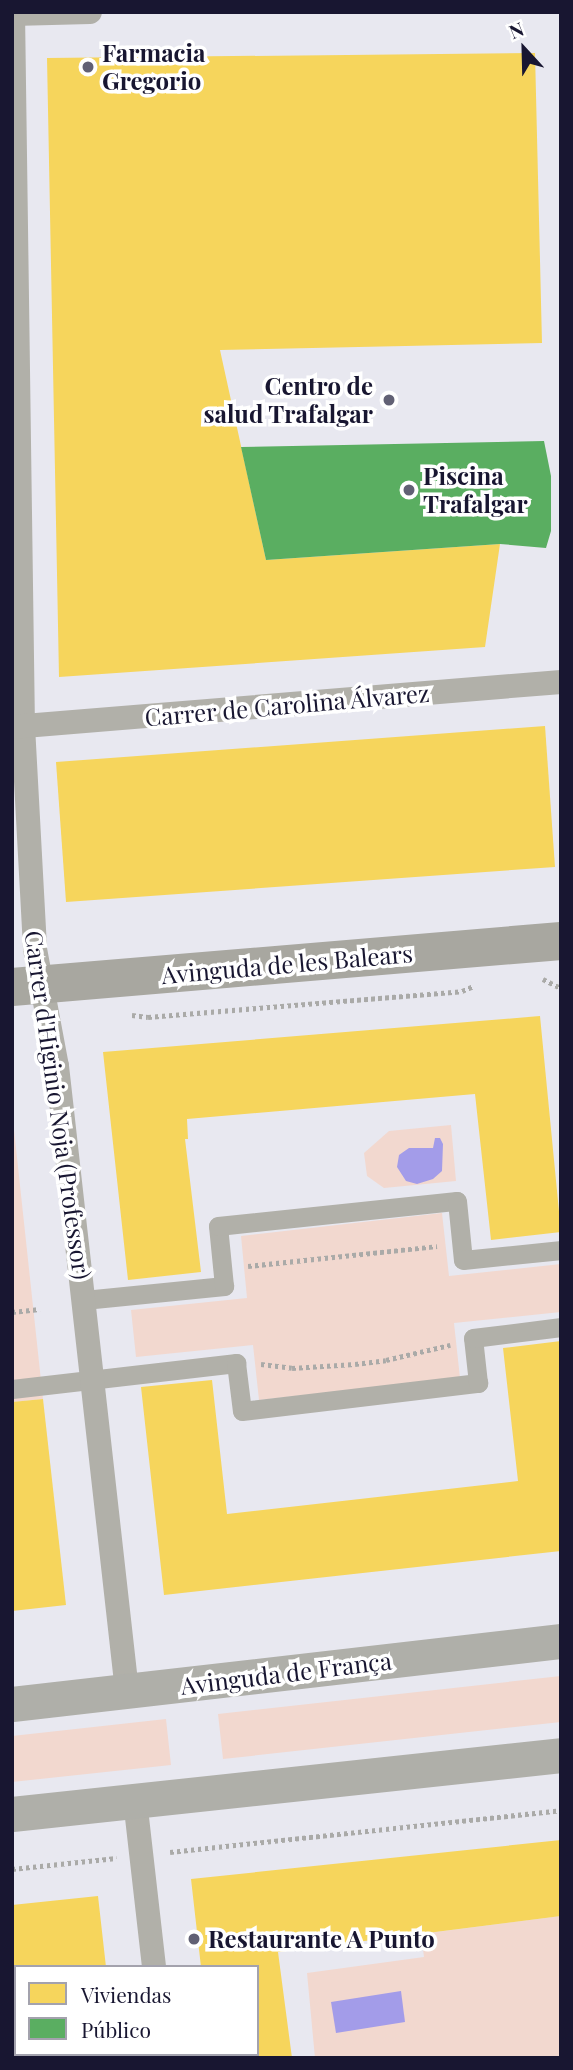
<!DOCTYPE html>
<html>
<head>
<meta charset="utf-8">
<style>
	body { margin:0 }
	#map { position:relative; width:573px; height:2070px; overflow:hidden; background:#e8e8f0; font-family:"Playfair Display",serif }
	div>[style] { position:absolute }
	.green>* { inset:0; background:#f2d8cf }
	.water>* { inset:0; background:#a39ce9 }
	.homes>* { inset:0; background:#f6d55c }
	.public>* { inset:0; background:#5aae61 }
	.path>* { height:4.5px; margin-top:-2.25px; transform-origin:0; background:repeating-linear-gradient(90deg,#aaaaa8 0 3.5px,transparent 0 7px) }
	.pedestrian>* { height:19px; margin:-9.5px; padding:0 9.5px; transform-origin:9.5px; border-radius:9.5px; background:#b1b0a9 }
	.minor>* { height:24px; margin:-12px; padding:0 12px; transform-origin:12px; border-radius:12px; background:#b1b0a9 }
	.secondary>* { height:35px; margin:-17.5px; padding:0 17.5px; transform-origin:17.5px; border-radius:17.5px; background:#afafa9 }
	.primary>* { height:38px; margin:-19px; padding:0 19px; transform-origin:19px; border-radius:19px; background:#a8a7a0 }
	.dots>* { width:19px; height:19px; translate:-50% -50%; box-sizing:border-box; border:4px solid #fff; border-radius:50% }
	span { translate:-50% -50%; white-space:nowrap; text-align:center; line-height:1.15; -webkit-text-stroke:7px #fff; paint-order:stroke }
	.poi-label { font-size:24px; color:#181631; font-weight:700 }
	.left { translate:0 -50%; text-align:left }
	.right { translate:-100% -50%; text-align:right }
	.street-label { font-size:24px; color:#181631 }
	.frame { position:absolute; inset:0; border:14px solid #181631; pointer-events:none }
	.legend { position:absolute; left:14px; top:1965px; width:245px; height:91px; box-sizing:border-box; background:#fff; border:2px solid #a3a2ad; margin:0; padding:9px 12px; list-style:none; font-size:21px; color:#181631 }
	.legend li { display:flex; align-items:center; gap:14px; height:35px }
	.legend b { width:35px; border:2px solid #a3a2ad }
	.north { position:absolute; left:489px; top:14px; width:70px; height:70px; -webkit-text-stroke:5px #fff; paint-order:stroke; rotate:338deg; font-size:19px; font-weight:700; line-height:28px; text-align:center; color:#181631 }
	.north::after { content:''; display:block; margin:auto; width:24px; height:32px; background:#181631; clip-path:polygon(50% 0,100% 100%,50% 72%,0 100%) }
</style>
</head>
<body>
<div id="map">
	<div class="green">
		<div style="clip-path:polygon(12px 1111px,43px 1399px,12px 1402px)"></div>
		<div style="clip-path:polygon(451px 1125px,456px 1181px,384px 1188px,367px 1176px,364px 1153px,389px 1131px)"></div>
		<div style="clip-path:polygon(442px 1213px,449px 1276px,561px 1264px,561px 1312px,454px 1323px,460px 1378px,259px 1400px,253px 1345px,136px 1357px,131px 1310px,247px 1298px,241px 1236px)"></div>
		<div style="clip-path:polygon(561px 1676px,561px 1722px,223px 1759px,218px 1714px)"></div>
		<div style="clip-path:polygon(166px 1719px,171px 1765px,12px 1782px,12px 1736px)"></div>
		<div style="clip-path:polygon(561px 1916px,561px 2058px,315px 2058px,307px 1973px,424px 1957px,421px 1934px)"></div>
	</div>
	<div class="water">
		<div style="clip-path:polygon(435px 1138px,440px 1138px,443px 1144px,442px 1171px,433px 1179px,417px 1184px,406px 1181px,397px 1167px,399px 1155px,409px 1148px,433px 1148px)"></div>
		<div style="clip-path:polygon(401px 1991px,405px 2022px,336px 2033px,331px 2002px)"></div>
	</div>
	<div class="homes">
		<div style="clip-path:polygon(535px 53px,542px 343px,220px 350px,266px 560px,500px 544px,485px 647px,59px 677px,47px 58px)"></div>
		<div style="clip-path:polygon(545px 726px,555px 867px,66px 902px,56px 762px)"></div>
		<div style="clip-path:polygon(540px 1016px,561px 1232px,491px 1240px,475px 1094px,187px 1119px,188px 1139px,185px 1139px,201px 1272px,128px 1280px,103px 1052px)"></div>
		<div style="clip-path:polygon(561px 1341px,561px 1551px,164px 1595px,141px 1387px,212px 1380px,227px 1514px,518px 1481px,503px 1348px)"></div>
		<div style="clip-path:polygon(43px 1399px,66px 1605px,12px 1611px,12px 1402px)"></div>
		<div style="clip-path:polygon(561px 1840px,561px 1916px,278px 1952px,292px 2058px,211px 2058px,211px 2054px,257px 2054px,257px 1967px,201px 1967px,191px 1879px)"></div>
		<div style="clip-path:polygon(98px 1896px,106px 1967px,16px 1967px,16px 1979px,12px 1979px,12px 1905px)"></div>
		<div style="clip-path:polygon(42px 2054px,116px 2054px,116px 2058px,43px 2058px)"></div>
	</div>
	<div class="public">
		<div style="clip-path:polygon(544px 441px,551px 476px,551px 531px,546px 548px,500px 544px,266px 560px,241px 447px)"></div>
	</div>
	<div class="path">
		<div style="left:543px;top:979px;width:20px;rotate:27deg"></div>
		<div style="left:132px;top:1015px;width:16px;rotate:7deg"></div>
		<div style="left:148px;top:1017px;width:315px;rotate:-4.7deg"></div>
		<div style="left:462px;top:991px;width:13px;rotate:-23deg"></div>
		<div style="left:248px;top:1266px;width:190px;rotate:-6deg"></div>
		<div style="left:12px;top:1312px;width:28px;rotate:-6deg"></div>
		<div style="left:261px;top:1364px;width:31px;rotate:7deg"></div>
		<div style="left:292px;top:1368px;width:63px;rotate:-3.6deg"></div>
		<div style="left:355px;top:1364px;width:31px;rotate:-7deg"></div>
		<div style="left:386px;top:1360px;width:66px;rotate:-13.2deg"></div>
		<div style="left:170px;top:1852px;width:393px;rotate:-6.1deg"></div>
		<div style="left:12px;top:1869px;width:105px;rotate:-6deg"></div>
	</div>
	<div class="pedestrian">
		<div style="left:84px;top:1300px;width:141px;rotate:-5.7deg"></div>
		<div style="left:224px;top:1286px;width:60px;rotate:-95.7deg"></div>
		<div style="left:218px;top:1226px;width:240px;rotate:-6deg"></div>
		<div style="left:457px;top:1201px;width:59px;rotate:84.2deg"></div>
		<div style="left:463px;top:1260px;width:99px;rotate:-5.8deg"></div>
		<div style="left:12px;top:1389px;width:226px;rotate:-6.6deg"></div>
		<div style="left:236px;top:1363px;width:48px;rotate:82.9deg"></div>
		<div style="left:242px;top:1411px;width:238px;rotate:-6.8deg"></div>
		<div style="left:478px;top:1383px;width:45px;rotate:-96.3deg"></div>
		<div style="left:473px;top:1338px;width:89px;rotate:-7.1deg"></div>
	</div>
	<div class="minor">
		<div style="left:13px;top:12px;width:714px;rotate:89.2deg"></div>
		<div style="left:23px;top:726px;width:223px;rotate:86.9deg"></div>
		<div style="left:35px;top:949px;width:119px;rotate:79.4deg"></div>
		<div style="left:57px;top:1066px;width:629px;rotate:83.61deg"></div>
		<div style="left:13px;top:14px;width:77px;rotate:-1.5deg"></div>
		<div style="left:12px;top:727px;width:551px;rotate:-4.69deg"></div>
		<div style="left:135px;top:1800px;width:168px;rotate:83.5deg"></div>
		<div style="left:164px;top:2054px;width:4px;rotate:90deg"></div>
	</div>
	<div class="secondary">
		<div style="left:12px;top:1704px;width:553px;rotate:-6.55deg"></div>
		<div style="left:12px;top:1814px;width:552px;rotate:-6.13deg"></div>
	</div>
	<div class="primary">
		<div style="left:12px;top:987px;width:551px;rotate:-4.79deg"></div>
	</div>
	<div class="dots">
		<div style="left:88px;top:67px;background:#616074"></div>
		<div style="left:389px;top:400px;background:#616074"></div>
		<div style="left:409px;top:490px;background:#616074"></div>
		<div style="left:194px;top:1939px;background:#616074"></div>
	</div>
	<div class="poi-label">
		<span class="left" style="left:102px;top:67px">Farmacia<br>Gregorio</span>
		<span class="right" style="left:373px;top:400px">Centro de<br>salud Trafalgar</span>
		<span class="left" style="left:423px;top:490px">Piscina<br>Trafalgar</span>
		<span class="left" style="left:208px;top:1939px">Restaurante A Punto</span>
	</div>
	<div class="street-label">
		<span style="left:287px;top:705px;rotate:-5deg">Carrer de Carolina Álvarez</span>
		<span style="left:287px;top:964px;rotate:-5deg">Avinguda de les Balears</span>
		<span style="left:58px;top:1105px;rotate:82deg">Carrer d'Higinio Noja (Professor)</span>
		<span style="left:286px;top:1673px;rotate:-7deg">Avinguda de França</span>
	</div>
	<div class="frame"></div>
	<ul class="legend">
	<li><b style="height:19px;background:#f6d55c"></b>Viviendas</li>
	<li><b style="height:19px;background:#5aae61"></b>Público</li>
	</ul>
	<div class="north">N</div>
</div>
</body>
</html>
